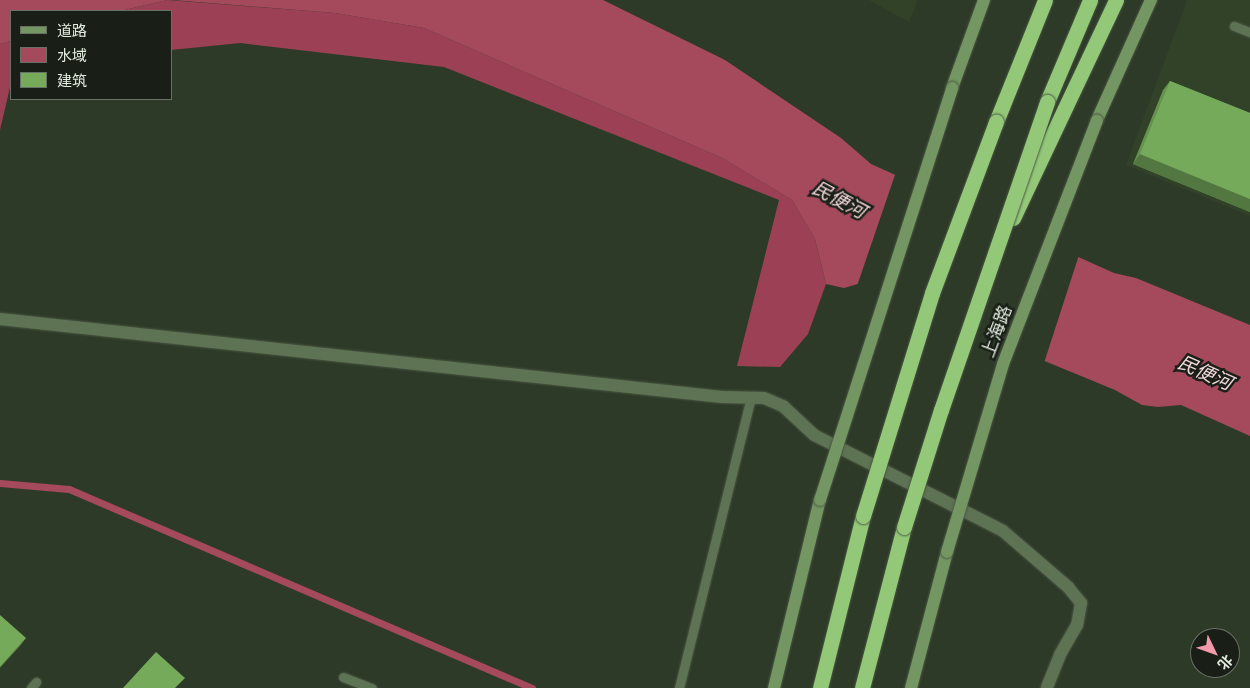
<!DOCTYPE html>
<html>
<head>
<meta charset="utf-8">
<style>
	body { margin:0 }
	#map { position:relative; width:1250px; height:688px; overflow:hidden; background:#2d3a27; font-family:Manrope,"Noto Sans SC",sans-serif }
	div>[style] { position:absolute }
	.built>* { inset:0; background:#314229 }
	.forest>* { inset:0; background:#9c4155 }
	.water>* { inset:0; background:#a5495d }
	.pier>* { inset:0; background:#2d3a27 }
	.stream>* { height:7px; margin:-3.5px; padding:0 3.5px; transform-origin:3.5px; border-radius:3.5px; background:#a5495d }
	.roads { filter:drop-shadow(0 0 1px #4a5644) drop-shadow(0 0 1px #4a5644) }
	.lane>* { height:9px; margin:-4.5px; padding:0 4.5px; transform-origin:4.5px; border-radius:4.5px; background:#5e7353 }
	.street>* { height:12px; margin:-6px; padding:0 6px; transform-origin:6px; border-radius:6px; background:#5e7353 }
	.secondary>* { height:12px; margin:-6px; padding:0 6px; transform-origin:6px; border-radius:6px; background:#739662 }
	.highway>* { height:15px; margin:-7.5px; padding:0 7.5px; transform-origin:7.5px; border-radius:7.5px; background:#92c877 }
	.bridges { filter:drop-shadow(0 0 1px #4a5644) drop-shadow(0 0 1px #4a5644) }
	.secondary-bridge>* { height:12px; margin:-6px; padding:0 6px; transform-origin:6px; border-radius:6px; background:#739662 }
	.highway-bridge>* { height:15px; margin:-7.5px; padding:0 7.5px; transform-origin:7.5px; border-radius:7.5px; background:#92c877 }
	.wall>* { inset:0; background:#65924e }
	.shaded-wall>* { inset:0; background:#537740 }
	.building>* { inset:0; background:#76aa5b }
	span { translate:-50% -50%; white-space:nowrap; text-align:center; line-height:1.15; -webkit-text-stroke:5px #191f16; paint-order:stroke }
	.street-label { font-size:18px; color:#e2ebdf }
	.water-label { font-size:19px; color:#f2d7da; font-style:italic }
	.legend { position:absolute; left:10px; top:10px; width:162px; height:90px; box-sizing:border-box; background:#191f16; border:1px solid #697166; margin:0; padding:6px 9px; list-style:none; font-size:15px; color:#e2ebdf }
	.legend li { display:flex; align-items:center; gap:10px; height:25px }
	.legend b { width:25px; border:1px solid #697166 }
	.north { position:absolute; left:1190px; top:628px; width:50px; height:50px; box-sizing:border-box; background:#191f16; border:1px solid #697166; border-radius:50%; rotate:132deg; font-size:14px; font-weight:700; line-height:20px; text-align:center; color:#e2ebdf }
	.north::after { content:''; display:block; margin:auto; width:18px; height:22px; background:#f39aa9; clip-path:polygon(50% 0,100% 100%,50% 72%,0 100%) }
</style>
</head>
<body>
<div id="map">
	<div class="built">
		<div style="clip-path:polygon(869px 0,918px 0,909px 22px)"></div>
		<div style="clip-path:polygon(1187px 0,1250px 0,1250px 216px,1126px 165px)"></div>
	</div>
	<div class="forest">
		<div style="clip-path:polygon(167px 0,335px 13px,424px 28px,722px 158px,792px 200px,815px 239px,826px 284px,808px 334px,780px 367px,737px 366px,779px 200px,444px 67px,240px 43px,171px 50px,171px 11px,120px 11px)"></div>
		<div style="clip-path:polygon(11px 41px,11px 83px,0 130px,0 44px)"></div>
	</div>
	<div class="water">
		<div style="clip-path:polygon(0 0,167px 0,120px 11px,11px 11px,11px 41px,0 44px)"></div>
		<div style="clip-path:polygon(172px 0,603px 0,725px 60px,841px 138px,871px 164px,1114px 273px,1136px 278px,1250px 325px,1250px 436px,1181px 405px,1158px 407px,1142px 405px,1115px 390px,858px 284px,844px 288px,826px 284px,815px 239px,792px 200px,722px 158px,424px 28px,335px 13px)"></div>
	</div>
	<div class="pier">
		<div style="clip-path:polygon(896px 172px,1079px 255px,1044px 363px,857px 286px)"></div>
	</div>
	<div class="stream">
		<div style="left:0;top:483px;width:69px;rotate:5deg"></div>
		<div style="left:69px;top:489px;width:504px;rotate:23.26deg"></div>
	</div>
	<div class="roads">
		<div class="lane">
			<div style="left:1234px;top:26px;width:17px;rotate:21deg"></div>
			<div style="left:343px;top:677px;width:31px;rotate:21deg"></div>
			<div style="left:31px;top:688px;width:8px;rotate:-50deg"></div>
			<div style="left:679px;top:688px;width:299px;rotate:-76.1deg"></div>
		</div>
		<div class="street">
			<div style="left:0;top:319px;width:726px;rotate:6.17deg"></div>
			<div style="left:722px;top:397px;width:42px;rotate:1.4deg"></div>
			<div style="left:764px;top:398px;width:21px;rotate:23deg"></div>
			<div style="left:783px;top:406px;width:42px;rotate:43.1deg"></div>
			<div style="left:814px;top:435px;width:212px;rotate:26.9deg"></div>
			<div style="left:1003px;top:531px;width:86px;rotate:40.7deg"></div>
			<div style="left:1068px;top:587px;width:21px;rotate:51deg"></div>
			<div style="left:1081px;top:603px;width:22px;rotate:100deg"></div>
			<div style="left:1077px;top:625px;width:34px;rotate:120deg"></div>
			<div style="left:1060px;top:655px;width:35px;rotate:112deg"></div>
		</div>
		<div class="secondary">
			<div style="left:952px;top:88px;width:94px;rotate:-70deg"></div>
			<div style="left:1097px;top:120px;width:132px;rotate:-65.8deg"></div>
			<div style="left:774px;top:688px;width:194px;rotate:-76.3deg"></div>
			<div style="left:911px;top:688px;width:141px;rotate:-75.2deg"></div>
		</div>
		<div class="highway">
			<div style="left:1047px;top:102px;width:111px;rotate:-67.1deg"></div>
			<div style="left:996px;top:122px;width:131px;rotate:-68.1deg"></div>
			<div style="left:1013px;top:218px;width:241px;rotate:-64.7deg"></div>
			<div style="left:820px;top:688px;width:177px;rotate:-76deg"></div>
			<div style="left:862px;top:688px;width:166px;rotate:-75.4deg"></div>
		</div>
	</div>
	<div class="bridges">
		<div class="secondary-bridge">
			<div style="left:820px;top:500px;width:433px;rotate:-72.2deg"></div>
			<div style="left:947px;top:552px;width:196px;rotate:-73.4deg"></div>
			<div style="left:1003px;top:364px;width:261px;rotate:-68.9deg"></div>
		</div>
		<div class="highway-bridge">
			<div style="left:863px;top:516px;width:233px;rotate:-72.8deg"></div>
			<div style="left:932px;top:293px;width:183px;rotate:-69.5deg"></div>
			<div style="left:904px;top:527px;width:123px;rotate:-72.5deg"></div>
			<div style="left:941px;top:410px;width:326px;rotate:-71deg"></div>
		</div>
	</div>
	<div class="wall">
		<div style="clip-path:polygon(1170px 81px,1250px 113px,1250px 212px,1133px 164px,1163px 90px)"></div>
	</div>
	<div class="shaded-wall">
		<div style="clip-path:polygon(1140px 154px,1250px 199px,1250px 212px,1133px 164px)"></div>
		<div style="clip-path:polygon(26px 638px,20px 646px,0 668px,0 667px)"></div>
	</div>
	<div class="building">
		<div style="clip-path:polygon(1170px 81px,1250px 113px,1250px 199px,1140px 154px)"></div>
		<div style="clip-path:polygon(0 615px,26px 638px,0 667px)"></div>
		<div style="clip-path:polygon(156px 652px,185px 678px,175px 688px,123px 688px)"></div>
	</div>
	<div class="street-label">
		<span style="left:996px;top:331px;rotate:-69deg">上海路</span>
	</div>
	<div class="water-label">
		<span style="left:839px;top:200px;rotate:28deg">民便河</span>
		<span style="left:1205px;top:373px;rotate:24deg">民便河</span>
	</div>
	<ul class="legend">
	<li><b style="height:6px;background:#739662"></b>道路</li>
	<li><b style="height:14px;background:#a5495d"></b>水域</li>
	<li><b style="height:14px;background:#76aa5b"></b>建筑</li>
	</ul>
	<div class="north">北</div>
</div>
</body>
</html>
